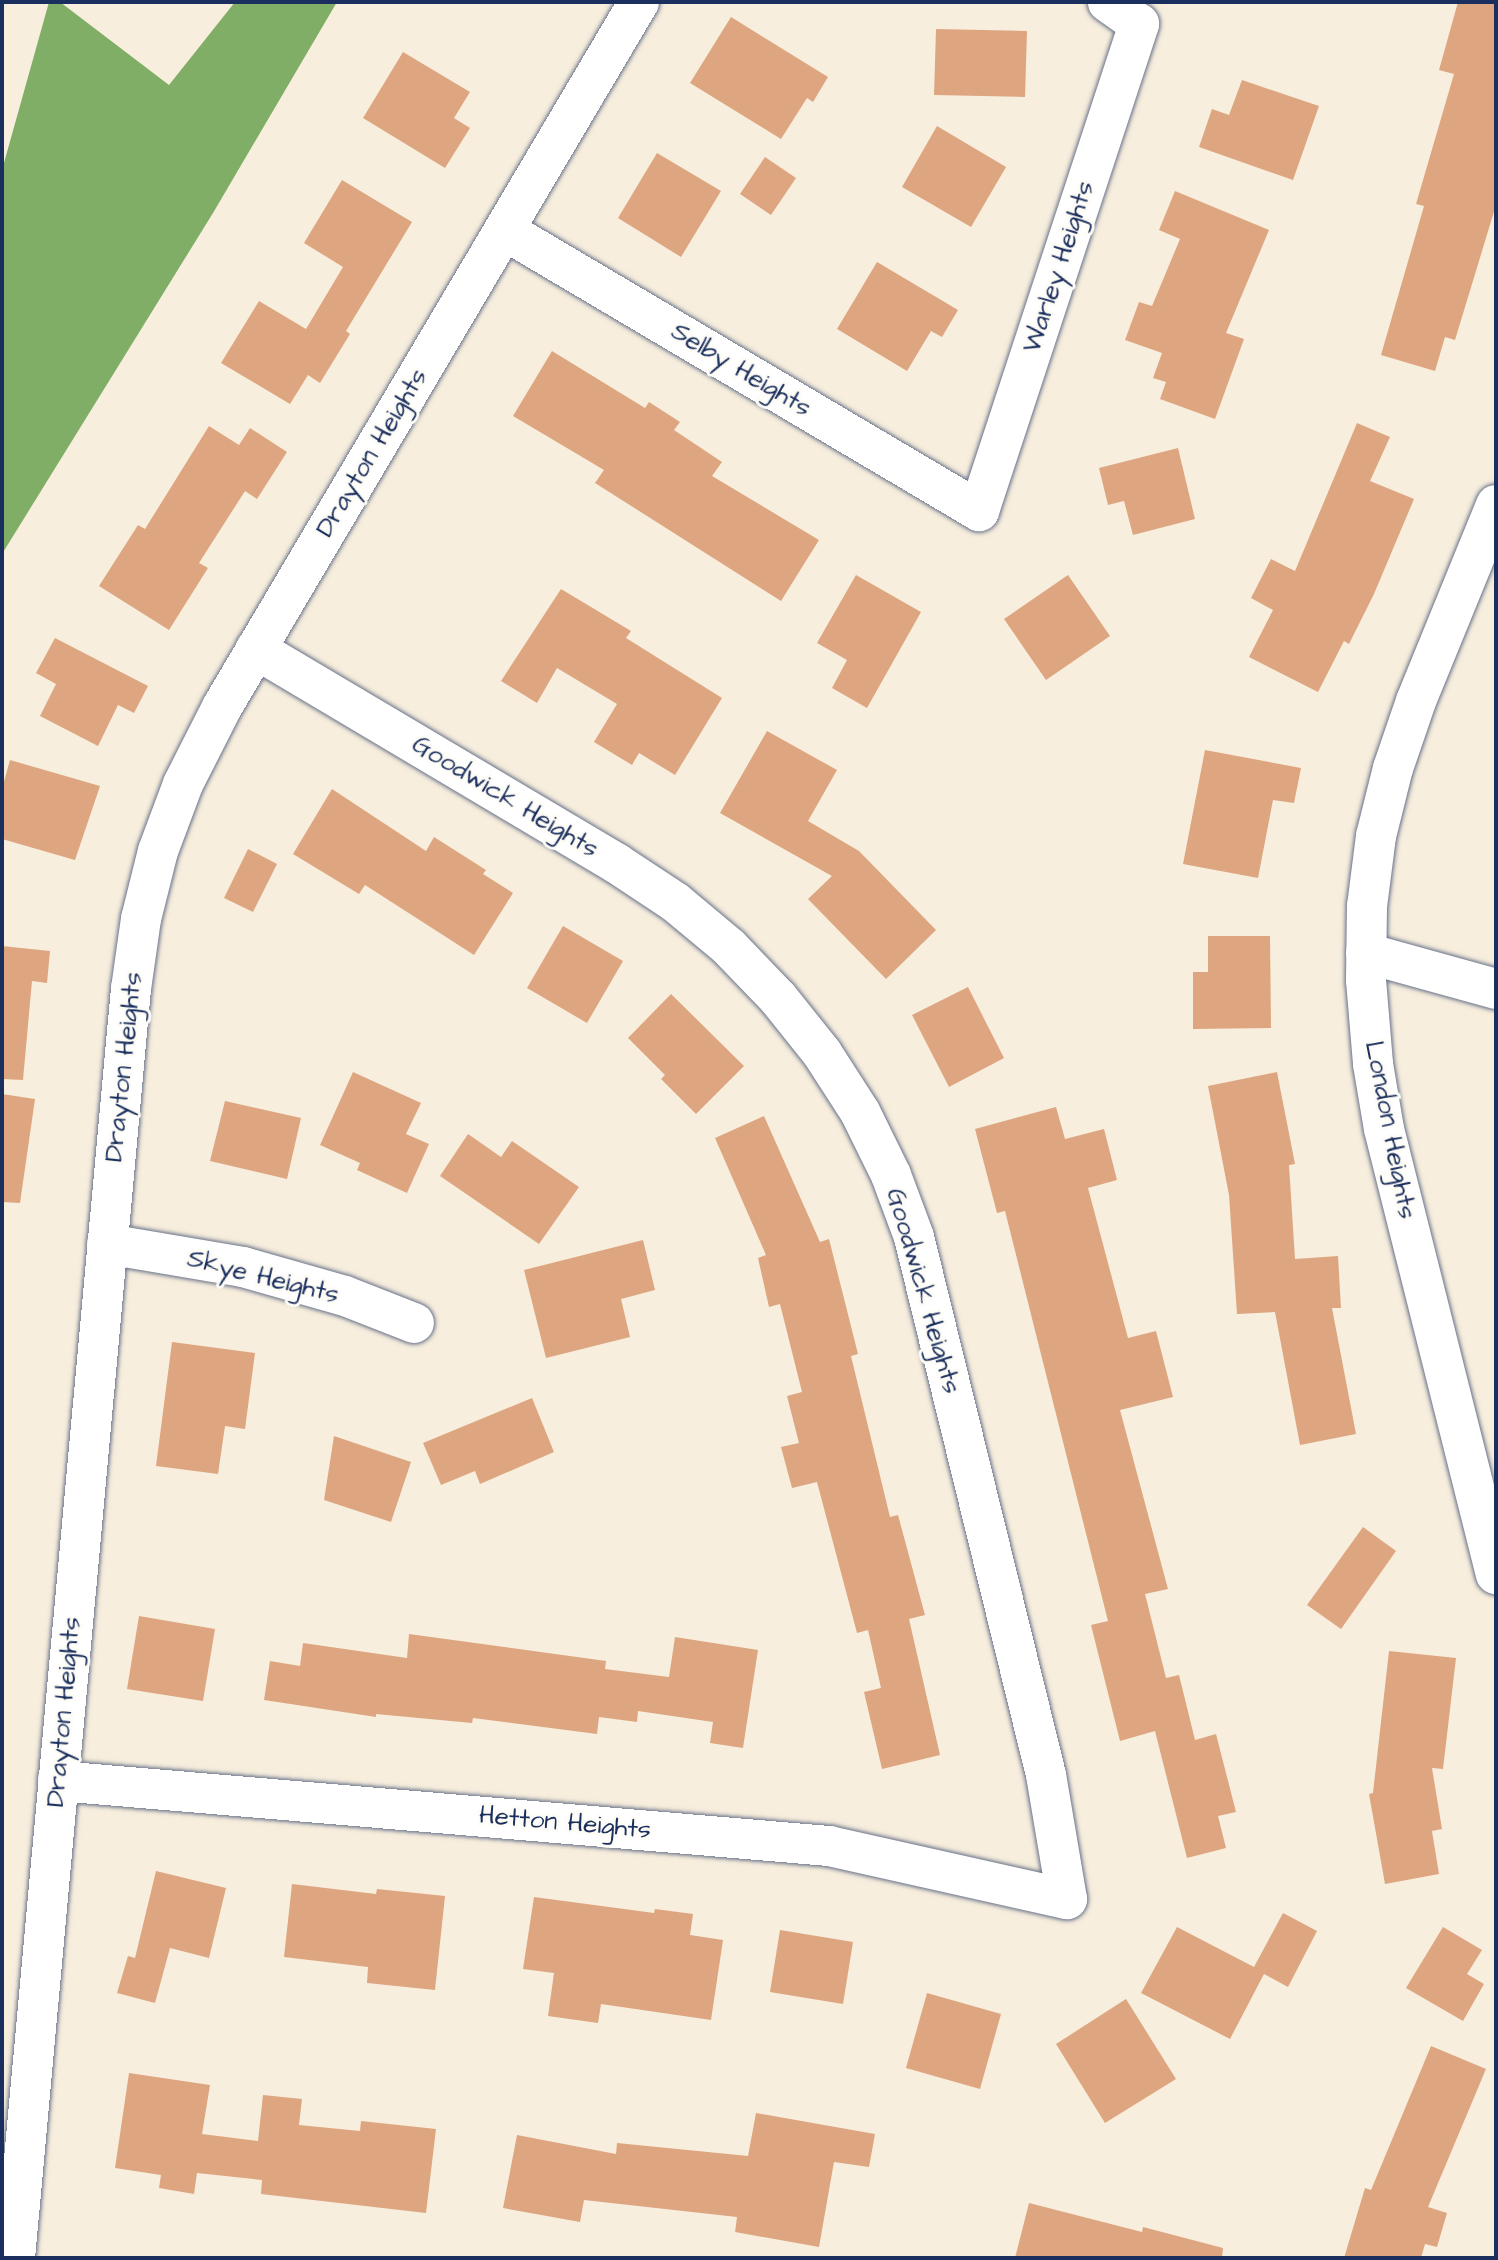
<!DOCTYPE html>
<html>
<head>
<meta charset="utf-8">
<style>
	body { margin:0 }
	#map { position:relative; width:1498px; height:2260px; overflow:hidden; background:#f7eedd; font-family:"Architects Daughter",sans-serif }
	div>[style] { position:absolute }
	.forest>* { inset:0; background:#80ae66 }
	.building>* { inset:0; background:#dea680 }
	.roads { filter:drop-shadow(0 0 2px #68728a) drop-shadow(0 0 2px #68728a) }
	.street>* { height:40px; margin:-20px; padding:0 20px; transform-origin:20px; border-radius:20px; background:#fff }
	span { translate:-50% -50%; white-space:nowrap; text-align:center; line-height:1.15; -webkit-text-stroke:6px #fdfcf7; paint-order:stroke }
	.street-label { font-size:26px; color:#1b2f5e }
	.frame { position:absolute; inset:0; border:4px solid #1b2f5e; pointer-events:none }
</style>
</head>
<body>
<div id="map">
	<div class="forest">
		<div style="clip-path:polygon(49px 2px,60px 2px,169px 85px,235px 2px,337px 2px,213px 213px,2px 554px,2px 170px)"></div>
	</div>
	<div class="building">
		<div style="clip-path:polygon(1458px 2px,1496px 2px,1496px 205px,1455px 340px,1445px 337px,1435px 371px,1381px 355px,1424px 206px,1416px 204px,1454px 74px,1439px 70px)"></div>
		<div style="clip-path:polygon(731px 17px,828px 77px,813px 102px,807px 98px,781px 139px,690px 83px)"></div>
		<div style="clip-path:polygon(936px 29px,1027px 31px,1025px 97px,934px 95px)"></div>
		<div style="clip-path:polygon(403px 52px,470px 92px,454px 118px,470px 128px,445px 168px,363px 118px)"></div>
		<div style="clip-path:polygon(1242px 80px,1319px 106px,1293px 180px,1199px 147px,1212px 109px,1229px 115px)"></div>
		<div style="clip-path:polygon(937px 126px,1006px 167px,971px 227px,902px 187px)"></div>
		<div style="clip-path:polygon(657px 153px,721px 191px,681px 257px,618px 218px)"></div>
		<div style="clip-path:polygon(765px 157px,796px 178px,771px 215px,740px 194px)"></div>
		<div style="clip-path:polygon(342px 180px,412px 222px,346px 331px,350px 334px,320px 383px,308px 375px,290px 404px,221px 363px,259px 301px,306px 329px,343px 267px,304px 243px)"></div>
		<div style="clip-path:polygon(1175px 191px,1269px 230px,1226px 333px,1244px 339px,1215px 419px,1160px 399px,1166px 382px,1153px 378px,1162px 353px,1125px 340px,1139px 302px,1152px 306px,1180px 239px,1159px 230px)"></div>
		<div style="clip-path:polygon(877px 262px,958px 310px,942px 337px,931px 331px,907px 371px,837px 329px)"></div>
		<div style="clip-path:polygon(552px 351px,645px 408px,649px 402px,680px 422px,674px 430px,722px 462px,712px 476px,819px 540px,781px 601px,595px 483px,604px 470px,513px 416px)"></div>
		<div style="clip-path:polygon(1357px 423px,1390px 437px,1370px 481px,1414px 499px,1374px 594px,1349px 644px,1344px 641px,1318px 692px,1249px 657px,1273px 610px,1251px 598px,1271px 559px,1295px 571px)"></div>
		<div style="clip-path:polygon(209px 426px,239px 445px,250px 428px,287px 452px,257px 499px,245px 491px,199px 563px,208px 568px,169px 630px,99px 586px,138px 525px,145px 529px)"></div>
		<div style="clip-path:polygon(1178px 448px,1195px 519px,1133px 535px,1124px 501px,1108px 505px,1099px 468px)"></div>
		<div style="clip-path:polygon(856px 575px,921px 612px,867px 708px,832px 688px,847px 660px,817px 643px)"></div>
		<div style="clip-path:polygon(1068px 575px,1110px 636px,1046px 680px,1004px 619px)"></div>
		<div style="clip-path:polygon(561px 589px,631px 631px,626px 638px,722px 698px,675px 775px,639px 753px,632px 765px,594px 742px,617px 704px,557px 668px,537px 703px,501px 681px)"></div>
		<div style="clip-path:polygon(55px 638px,148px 686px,134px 713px,118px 705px,98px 746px,40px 716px,56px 684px,36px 673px)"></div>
		<div style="clip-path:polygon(767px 731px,837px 770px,808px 821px,859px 851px,936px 930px,886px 979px,808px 899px,832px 876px,720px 813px)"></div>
		<div style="clip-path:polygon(1205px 750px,1301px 768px,1294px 803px,1273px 800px,1258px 878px,1183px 864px)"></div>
		<div style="clip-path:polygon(10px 760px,100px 786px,75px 860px,2px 839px,2px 789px)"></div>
		<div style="clip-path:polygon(332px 789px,426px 851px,434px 837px,486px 870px,483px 874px,513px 893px,474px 955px,365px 885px,359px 894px,293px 854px)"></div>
		<div style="clip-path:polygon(248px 849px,277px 864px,253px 912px,224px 898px)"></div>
		<div style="clip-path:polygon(563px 926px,623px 961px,587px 1023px,527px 988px)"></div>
		<div style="clip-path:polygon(1208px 936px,1270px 936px,1271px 1028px,1193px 1029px,1193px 972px,1208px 972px)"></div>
		<div style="clip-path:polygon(2px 946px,50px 951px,47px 983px,32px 981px,23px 1080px,2px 1079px)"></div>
		<div style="clip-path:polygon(968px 987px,1004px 1058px,949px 1087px,912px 1015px)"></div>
		<div style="clip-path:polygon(671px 994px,744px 1066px,696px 1114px,661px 1079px,665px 1075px,628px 1038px)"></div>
		<div style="clip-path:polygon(353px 1072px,421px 1103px,406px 1134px,429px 1144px,407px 1193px,357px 1170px,360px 1163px,320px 1145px)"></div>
		<div style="clip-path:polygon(1277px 1072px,1295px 1164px,1289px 1165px,1295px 1259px,1338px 1256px,1341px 1308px,1332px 1308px,1356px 1434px,1300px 1445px,1275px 1312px,1237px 1314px,1229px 1195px,1208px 1086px)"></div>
		<div style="clip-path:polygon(2px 1094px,35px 1099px,20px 1203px,2px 1202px)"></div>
		<div style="clip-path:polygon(225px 1101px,301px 1118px,287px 1179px,210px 1161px)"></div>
		<div style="clip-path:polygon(1056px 1107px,1065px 1139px,1104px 1129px,1117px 1180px,1088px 1188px,1128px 1338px,1156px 1331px,1173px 1397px,1120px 1410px,1168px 1589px,1145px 1594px,1166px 1678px,1179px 1675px,1195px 1740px,1216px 1734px,1236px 1812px,1218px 1816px,1226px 1848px,1187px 1858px,1155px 1731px,1120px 1741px,1091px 1625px,1108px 1621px,1005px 1211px,997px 1213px,975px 1129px)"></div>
		<div style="clip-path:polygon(764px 1116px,820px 1242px,829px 1239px,858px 1354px,851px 1356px,890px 1517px,898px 1515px,925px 1615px,909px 1619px,940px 1755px,882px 1769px,864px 1692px,881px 1688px,868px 1630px,857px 1633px,817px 1482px,792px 1488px,781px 1447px,799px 1443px,787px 1396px,802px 1392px,780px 1304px,769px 1307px,758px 1258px,766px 1255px,715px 1138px)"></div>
		<div style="clip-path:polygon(468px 1134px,501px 1157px,512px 1141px,579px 1187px,539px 1244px,440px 1176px)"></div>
		<div style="clip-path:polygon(643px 1240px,655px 1290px,621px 1299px,630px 1337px,546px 1358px,524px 1270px)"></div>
		<div style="clip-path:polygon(172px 1342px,255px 1353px,245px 1429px,225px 1426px,218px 1474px,156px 1466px)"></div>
		<div style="clip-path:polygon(532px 1398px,554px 1452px,480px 1484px,475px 1471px,441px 1485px,423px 1443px)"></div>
		<div style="clip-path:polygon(334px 1436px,411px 1462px,391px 1522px,324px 1500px)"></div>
		<div style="clip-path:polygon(1363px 1527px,1396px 1551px,1341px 1629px,1307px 1605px)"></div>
		<div style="clip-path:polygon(139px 1616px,215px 1629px,203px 1701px,127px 1689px)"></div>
		<div style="clip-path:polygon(409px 1634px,606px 1661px,605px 1669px,669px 1677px,675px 1637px,758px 1650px,743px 1748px,710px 1743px,713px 1722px,638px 1711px,637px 1722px,599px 1717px,597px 1734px,473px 1718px,472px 1723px,376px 1714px,376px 1717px,264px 1700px,270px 1661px,300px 1666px,303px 1643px,407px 1658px)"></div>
		<div style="clip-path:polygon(1389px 1651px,1456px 1658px,1443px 1769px,1432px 1768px,1442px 1829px,1432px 1831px,1439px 1874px,1385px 1884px,1369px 1794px,1373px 1793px)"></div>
		<div style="clip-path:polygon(156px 1871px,226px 1888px,209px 1958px,170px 1948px,155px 2003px,117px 1993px,128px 1956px,135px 1958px)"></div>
		<div style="clip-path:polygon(292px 1884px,376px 1894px,377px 1889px,445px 1896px,435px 1990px,367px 1983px,368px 1967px,284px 1957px)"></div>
		<div style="clip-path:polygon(534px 1897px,654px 1913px,655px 1909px,693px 1914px,690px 1935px,723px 1940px,711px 2020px,601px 2004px,598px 2023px,548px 2016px,554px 1973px,523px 1969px)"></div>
		<div style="clip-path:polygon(1283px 1913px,1317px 1931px,1288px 1987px,1264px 1974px,1230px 2039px,1141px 1993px,1177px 1927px,1254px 1967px)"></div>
		<div style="clip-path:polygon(1443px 1927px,1482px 1950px,1467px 1974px,1484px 1984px,1463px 2021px,1406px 1988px)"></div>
		<div style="clip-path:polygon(780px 1930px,853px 1942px,843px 2004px,770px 1992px)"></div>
		<div style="clip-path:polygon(927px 1993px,1001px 2014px,980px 2089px,906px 2068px)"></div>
		<div style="clip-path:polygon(1126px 1999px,1176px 2079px,1105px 2123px,1056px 2044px)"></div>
		<div style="clip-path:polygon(1431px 2046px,1486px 2069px,1428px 2207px,1447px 2213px,1437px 2247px,1425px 2244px,1421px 2258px,1344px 2258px,1365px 2188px,1371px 2190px)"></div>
		<div style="clip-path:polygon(129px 2073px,210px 2085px,202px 2134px,258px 2141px,263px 2095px,302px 2099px,299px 2125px,360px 2131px,361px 2121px,436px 2129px,426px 2213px,261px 2194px,262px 2180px,197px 2173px,194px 2194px,159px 2188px,161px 2175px,115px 2168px)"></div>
		<div style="clip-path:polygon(756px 2113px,875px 2134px,869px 2167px,834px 2162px,819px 2247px,735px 2232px,737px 2217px,584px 2200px,580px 2222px,503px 2208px,517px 2135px,616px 2154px,617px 2143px,748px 2156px)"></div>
		<div style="clip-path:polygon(1029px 2203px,1142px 2232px,1143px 2227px,1223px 2248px,1222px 2258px,1015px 2258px)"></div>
	</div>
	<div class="roads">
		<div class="street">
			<div style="left:504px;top:230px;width:552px;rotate:30.61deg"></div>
			<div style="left:979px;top:511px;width:513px;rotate:-71.81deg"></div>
			<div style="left:1139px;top:24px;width:38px;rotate:-145deg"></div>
			<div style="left:1496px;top:505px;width:212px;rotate:112.2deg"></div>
			<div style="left:1416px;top:701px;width:71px;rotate:108.9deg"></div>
			<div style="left:1393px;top:768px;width:70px;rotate:104deg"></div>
			<div style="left:1376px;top:836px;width:71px;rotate:97.3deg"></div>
			<div style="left:1367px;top:906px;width:74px;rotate:90.8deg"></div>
			<div style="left:1366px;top:980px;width:84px;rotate:85.2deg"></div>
			<div style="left:1373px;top:1064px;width:66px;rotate:80.4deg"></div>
			<div style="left:1384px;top:1129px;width:459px;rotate:75.9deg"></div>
			<div style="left:1366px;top:953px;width:135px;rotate:15.5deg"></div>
			<div style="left:107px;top:1244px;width:138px;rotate:9.6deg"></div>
			<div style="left:243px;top:1267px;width:106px;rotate:15.9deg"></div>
			<div style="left:345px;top:1296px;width:74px;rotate:21.4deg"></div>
			<div style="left:58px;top:1781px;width:774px;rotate:4.82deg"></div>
			<div style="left:829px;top:1846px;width:244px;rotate:12.6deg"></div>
			<div style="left:1067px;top:1899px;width:126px;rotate:-99.6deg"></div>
			<div style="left:1046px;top:1775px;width:554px;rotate:-103.79deg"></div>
			<div style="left:914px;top:1237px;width:66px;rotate:-110.4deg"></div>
			<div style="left:891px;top:1175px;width:70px;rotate:-116.2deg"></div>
			<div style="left:860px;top:1112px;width:70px;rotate:-122.8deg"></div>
			<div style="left:822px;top:1053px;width:70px;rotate:-128.7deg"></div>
			<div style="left:778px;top:998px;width:71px;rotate:-133.9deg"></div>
			<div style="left:729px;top:947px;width:70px;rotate:-140.2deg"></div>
			<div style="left:675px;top:902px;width:71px;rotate:-146.5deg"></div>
			<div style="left:616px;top:863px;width:419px;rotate:-149.3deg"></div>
			<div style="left:15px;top:2258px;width:1274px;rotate:-84.78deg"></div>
			<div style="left:131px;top:989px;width:71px;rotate:-81.9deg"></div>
			<div style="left:141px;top:919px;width:70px;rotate:-76deg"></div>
			<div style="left:158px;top:851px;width:72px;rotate:-69.5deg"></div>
			<div style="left:183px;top:784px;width:86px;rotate:-63.1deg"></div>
			<div style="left:222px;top:707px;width:819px;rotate:-59.4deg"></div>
		</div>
	</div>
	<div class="street-label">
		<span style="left:1059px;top:267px;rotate:-72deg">Warley Heights</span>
		<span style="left:741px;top:370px;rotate:31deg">Selby Heights</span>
		<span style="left:372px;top:453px;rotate:-59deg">Drayton Heights</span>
		<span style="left:505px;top:797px;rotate:31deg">Goodwick Heights</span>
		<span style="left:124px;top:1067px;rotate:-84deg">Drayton Heights</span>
		<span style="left:1390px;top:1130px;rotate:79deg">London Heights</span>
		<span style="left:263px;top:1277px;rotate:14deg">Skye Heights</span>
		<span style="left:923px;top:1291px;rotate:74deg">Goodwick Heights</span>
		<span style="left:64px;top:1712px;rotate:-85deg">Drayton Heights</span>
		<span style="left:565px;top:1823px;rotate:5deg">Hetton Heights</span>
	</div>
	<div class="frame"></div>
</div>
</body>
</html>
